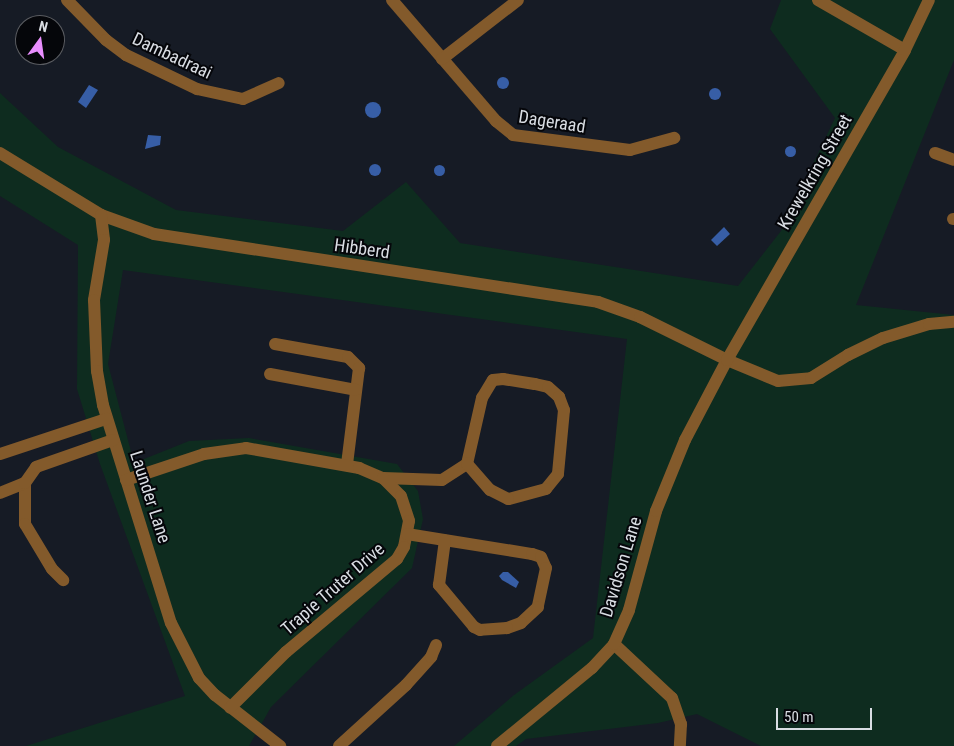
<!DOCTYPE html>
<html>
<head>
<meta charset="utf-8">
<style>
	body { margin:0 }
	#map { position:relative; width:954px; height:746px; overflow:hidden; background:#161b25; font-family:"Roboto Condensed",sans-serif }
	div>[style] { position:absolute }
	.green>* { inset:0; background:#0e2c1f }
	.water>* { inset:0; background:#375ea6 }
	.round { border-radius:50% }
	.minor>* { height:12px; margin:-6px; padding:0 6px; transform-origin:6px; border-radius:6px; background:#835a2b }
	span { translate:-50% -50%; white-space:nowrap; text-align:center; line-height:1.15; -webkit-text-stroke:4px #05060a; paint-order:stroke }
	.street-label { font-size:18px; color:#d9dde3 }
	.north { position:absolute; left:15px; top:15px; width:50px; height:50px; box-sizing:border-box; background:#05060a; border:1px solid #5a5c61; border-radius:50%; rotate:14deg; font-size:14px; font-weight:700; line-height:20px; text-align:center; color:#d9dde3 }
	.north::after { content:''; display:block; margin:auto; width:18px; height:22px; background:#e98efe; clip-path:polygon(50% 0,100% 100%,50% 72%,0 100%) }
	.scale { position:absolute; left:776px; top:708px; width:96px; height:22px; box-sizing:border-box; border:2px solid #d9dde3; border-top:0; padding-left:6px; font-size:15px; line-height:18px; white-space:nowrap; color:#d9dde3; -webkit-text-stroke:4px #05060a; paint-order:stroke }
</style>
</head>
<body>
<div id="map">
	<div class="green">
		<div style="clip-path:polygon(781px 0,954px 0,954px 60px,856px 305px,954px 315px,954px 746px,761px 746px,697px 714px,658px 723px,526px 739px,516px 746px,454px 746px,514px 695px,593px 638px,627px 339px,123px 270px,108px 364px,134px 463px,189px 441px,249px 438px,397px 464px,418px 491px,423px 519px,412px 568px,271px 707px,249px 746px,26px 746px,185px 696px,100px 464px,77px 389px,78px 245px,0 196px,0 93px,58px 147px,176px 210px,343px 231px,406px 182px,460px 243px,738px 286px,781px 231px,835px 118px,770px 29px)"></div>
	</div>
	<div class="water">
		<div class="round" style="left:497px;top:77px;width:12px;height:12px"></div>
		<div style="clip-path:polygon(89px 85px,98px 90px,86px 108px,78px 102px)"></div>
		<div class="round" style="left:709px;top:88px;width:12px;height:12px"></div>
		<div class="round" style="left:365px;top:102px;width:16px;height:16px"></div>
		<div style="clip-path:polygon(148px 135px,161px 136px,160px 145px,145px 149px)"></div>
		<div class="round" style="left:784.5px;top:145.5px;width:11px;height:11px"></div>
		<div class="round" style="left:369px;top:164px;width:12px;height:12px"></div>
		<div class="round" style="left:433.5px;top:164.5px;width:11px;height:11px"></div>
		<div style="clip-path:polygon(724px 227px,730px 234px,717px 246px,711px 240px)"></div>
		<div style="clip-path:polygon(503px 572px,508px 572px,519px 582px,516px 588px,502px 580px,499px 576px)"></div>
	</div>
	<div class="minor">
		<div style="left:67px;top:0;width:56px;rotate:45.7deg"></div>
		<div style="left:106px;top:40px;width:25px;rotate:37deg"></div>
		<div style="left:126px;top:55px;width:79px;rotate:25.6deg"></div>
		<div style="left:197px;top:89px;width:47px;rotate:12.3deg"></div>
		<div style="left:243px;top:99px;width:39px;rotate:-24deg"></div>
		<div style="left:392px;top:0;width:160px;rotate:49.3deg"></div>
		<div style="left:496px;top:121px;width:22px;rotate:39deg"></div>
		<div style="left:513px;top:135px;width:118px;rotate:7.3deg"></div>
		<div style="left:630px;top:150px;width:46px;rotate:-15.3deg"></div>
		<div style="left:818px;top:0;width:100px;rotate:29.9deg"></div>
		<div style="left:442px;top:59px;width:96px;rotate:-37.8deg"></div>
		<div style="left:0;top:153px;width:119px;rotate:31.5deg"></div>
		<div style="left:101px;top:215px;width:56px;rotate:19.7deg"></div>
		<div style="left:154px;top:234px;width:449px;rotate:8.7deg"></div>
		<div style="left:598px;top:302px;width:45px;rotate:19.7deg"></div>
		<div style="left:640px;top:317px;width:97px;rotate:26.3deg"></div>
		<div style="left:727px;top:360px;width:55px;rotate:22.4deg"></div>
		<div style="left:778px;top:381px;width:33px;rotate:-5deg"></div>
		<div style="left:811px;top:378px;width:44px;rotate:-31.9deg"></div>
		<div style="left:848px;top:355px;width:39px;rotate:-26deg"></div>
		<div style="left:883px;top:338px;width:48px;rotate:-16.9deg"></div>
		<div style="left:929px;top:324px;width:25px;rotate:-5deg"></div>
		<div style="left:935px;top:153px;width:20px;rotate:20deg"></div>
		<div style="left:101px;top:215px;width:25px;rotate:83deg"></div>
		<div style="left:104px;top:240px;width:61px;rotate:99.5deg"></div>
		<div style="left:94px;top:300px;width:71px;rotate:87.6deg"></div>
		<div style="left:97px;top:371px;width:35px;rotate:80deg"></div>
		<div style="left:103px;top:405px;width:228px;rotate:72.7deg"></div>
		<div style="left:171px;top:623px;width:62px;rotate:63deg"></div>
		<div style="left:199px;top:678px;width:23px;rotate:47deg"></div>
		<div style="left:215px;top:695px;width:83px;rotate:38.1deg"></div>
		<div style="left:953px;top:219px;width:1px"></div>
		<div style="left:275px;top:344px;width:74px;rotate:10.1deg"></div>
		<div style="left:348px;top:357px;width:16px;rotate:45deg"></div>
		<div style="left:359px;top:368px;width:98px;rotate:97.1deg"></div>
		<div style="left:270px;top:374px;width:87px;rotate:10.5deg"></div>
		<div style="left:0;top:454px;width:112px;rotate:-18.3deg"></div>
		<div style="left:383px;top:478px;width:59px;rotate:1.9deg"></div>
		<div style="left:442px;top:480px;width:30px;rotate:-33deg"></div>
		<div style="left:467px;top:464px;width:68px;rotate:-77.2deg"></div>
		<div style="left:482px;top:398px;width:21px;rotate:-59deg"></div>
		<div style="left:493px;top:380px;width:10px;rotate:-6deg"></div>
		<div style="left:503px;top:379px;width:32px;rotate:9deg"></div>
		<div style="left:535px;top:384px;width:13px;rotate:13deg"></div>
		<div style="left:548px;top:387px;width:15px;rotate:42deg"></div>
		<div style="left:559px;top:397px;width:14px;rotate:69deg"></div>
		<div style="left:564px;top:410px;width:64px;rotate:95.4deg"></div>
		<div style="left:558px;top:474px;width:19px;rotate:129deg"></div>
		<div style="left:546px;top:489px;width:39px;rotate:165deg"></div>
		<div style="left:508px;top:499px;width:20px;rotate:-153deg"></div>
		<div style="left:490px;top:490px;width:35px;rotate:-131deg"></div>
		<div style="left:126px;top:480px;width:82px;rotate:-18.4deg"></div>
		<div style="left:204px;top:454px;width:42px;rotate:-8.1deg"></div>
		<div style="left:246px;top:448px;width:115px;rotate:10deg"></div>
		<div style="left:359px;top:468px;width:26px;rotate:23deg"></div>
		<div style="left:383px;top:478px;width:25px;rotate:45deg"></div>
		<div style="left:401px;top:496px;width:26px;rotate:72deg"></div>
		<div style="left:409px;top:521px;width:26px;rotate:101deg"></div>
		<div style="left:404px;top:547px;width:14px;rotate:120deg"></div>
		<div style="left:397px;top:559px;width:145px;rotate:140deg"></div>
		<div style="left:286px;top:652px;width:79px;rotate:135deg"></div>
		<div style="left:25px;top:483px;width:41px;rotate:90deg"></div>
		<div style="left:25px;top:524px;width:52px;rotate:59deg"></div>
		<div style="left:52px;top:569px;width:16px;rotate:45deg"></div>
		<div style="left:0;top:493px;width:27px;rotate:-22deg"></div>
		<div style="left:25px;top:483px;width:19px;rotate:-55deg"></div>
		<div style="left:36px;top:467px;width:82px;rotate:-19.3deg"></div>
		<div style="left:407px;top:534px;width:127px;rotate:9.1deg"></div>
		<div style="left:532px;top:554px;width:9px;rotate:18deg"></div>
		<div style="left:541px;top:557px;width:12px;rotate:66deg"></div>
		<div style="left:546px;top:568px;width:40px;rotate:102deg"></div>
		<div style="left:538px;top:607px;width:23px;rotate:137deg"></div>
		<div style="left:521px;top:623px;width:15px;rotate:160deg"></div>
		<div style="left:507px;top:628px;width:27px;rotate:176deg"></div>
		<div style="left:480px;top:630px;width:7px;rotate:-153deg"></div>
		<div style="left:474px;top:627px;width:55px;rotate:-129.8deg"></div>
		<div style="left:439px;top:585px;width:45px;rotate:-82.4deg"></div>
		<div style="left:614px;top:644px;width:79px;rotate:43deg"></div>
		<div style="left:672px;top:698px;width:28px;rotate:71deg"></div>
		<div style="left:681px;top:724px;width:22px;rotate:93deg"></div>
		<div style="left:339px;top:746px;width:91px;rotate:-42.3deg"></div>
		<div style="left:406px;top:685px;width:38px;rotate:-48deg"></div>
		<div style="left:431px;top:657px;width:13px;rotate:-67deg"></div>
		<div style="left:497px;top:746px;width:123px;rotate:-39.4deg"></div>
		<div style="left:592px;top:668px;width:33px;rotate:-47deg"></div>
		<div style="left:614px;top:644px;width:37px;rotate:-66deg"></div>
		<div style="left:629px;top:610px;width:103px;rotate:-74.7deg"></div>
		<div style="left:656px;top:511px;width:77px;rotate:-67.8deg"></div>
		<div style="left:685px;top:440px;width:90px;rotate:-62.3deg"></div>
		<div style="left:727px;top:360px;width:357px;rotate:-60.1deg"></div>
		<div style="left:905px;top:50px;width:55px;rotate:-64.4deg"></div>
	</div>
	<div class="street-label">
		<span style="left:172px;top:56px;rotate:25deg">Dambadraai</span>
		<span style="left:552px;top:122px;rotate:9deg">Dageraad</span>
		<span style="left:815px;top:172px;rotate:-60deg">Krewelkring Street</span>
		<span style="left:362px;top:249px;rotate:8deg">Hibberd</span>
		<span style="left:150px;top:497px;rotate:72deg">Launder Lane</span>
		<span style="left:621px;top:567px;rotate:-73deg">Davidson Lane</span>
		<span style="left:333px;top:589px;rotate:-41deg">Trapie Truter Drive</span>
	</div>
	<div class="north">N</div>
	<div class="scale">50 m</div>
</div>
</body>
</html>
